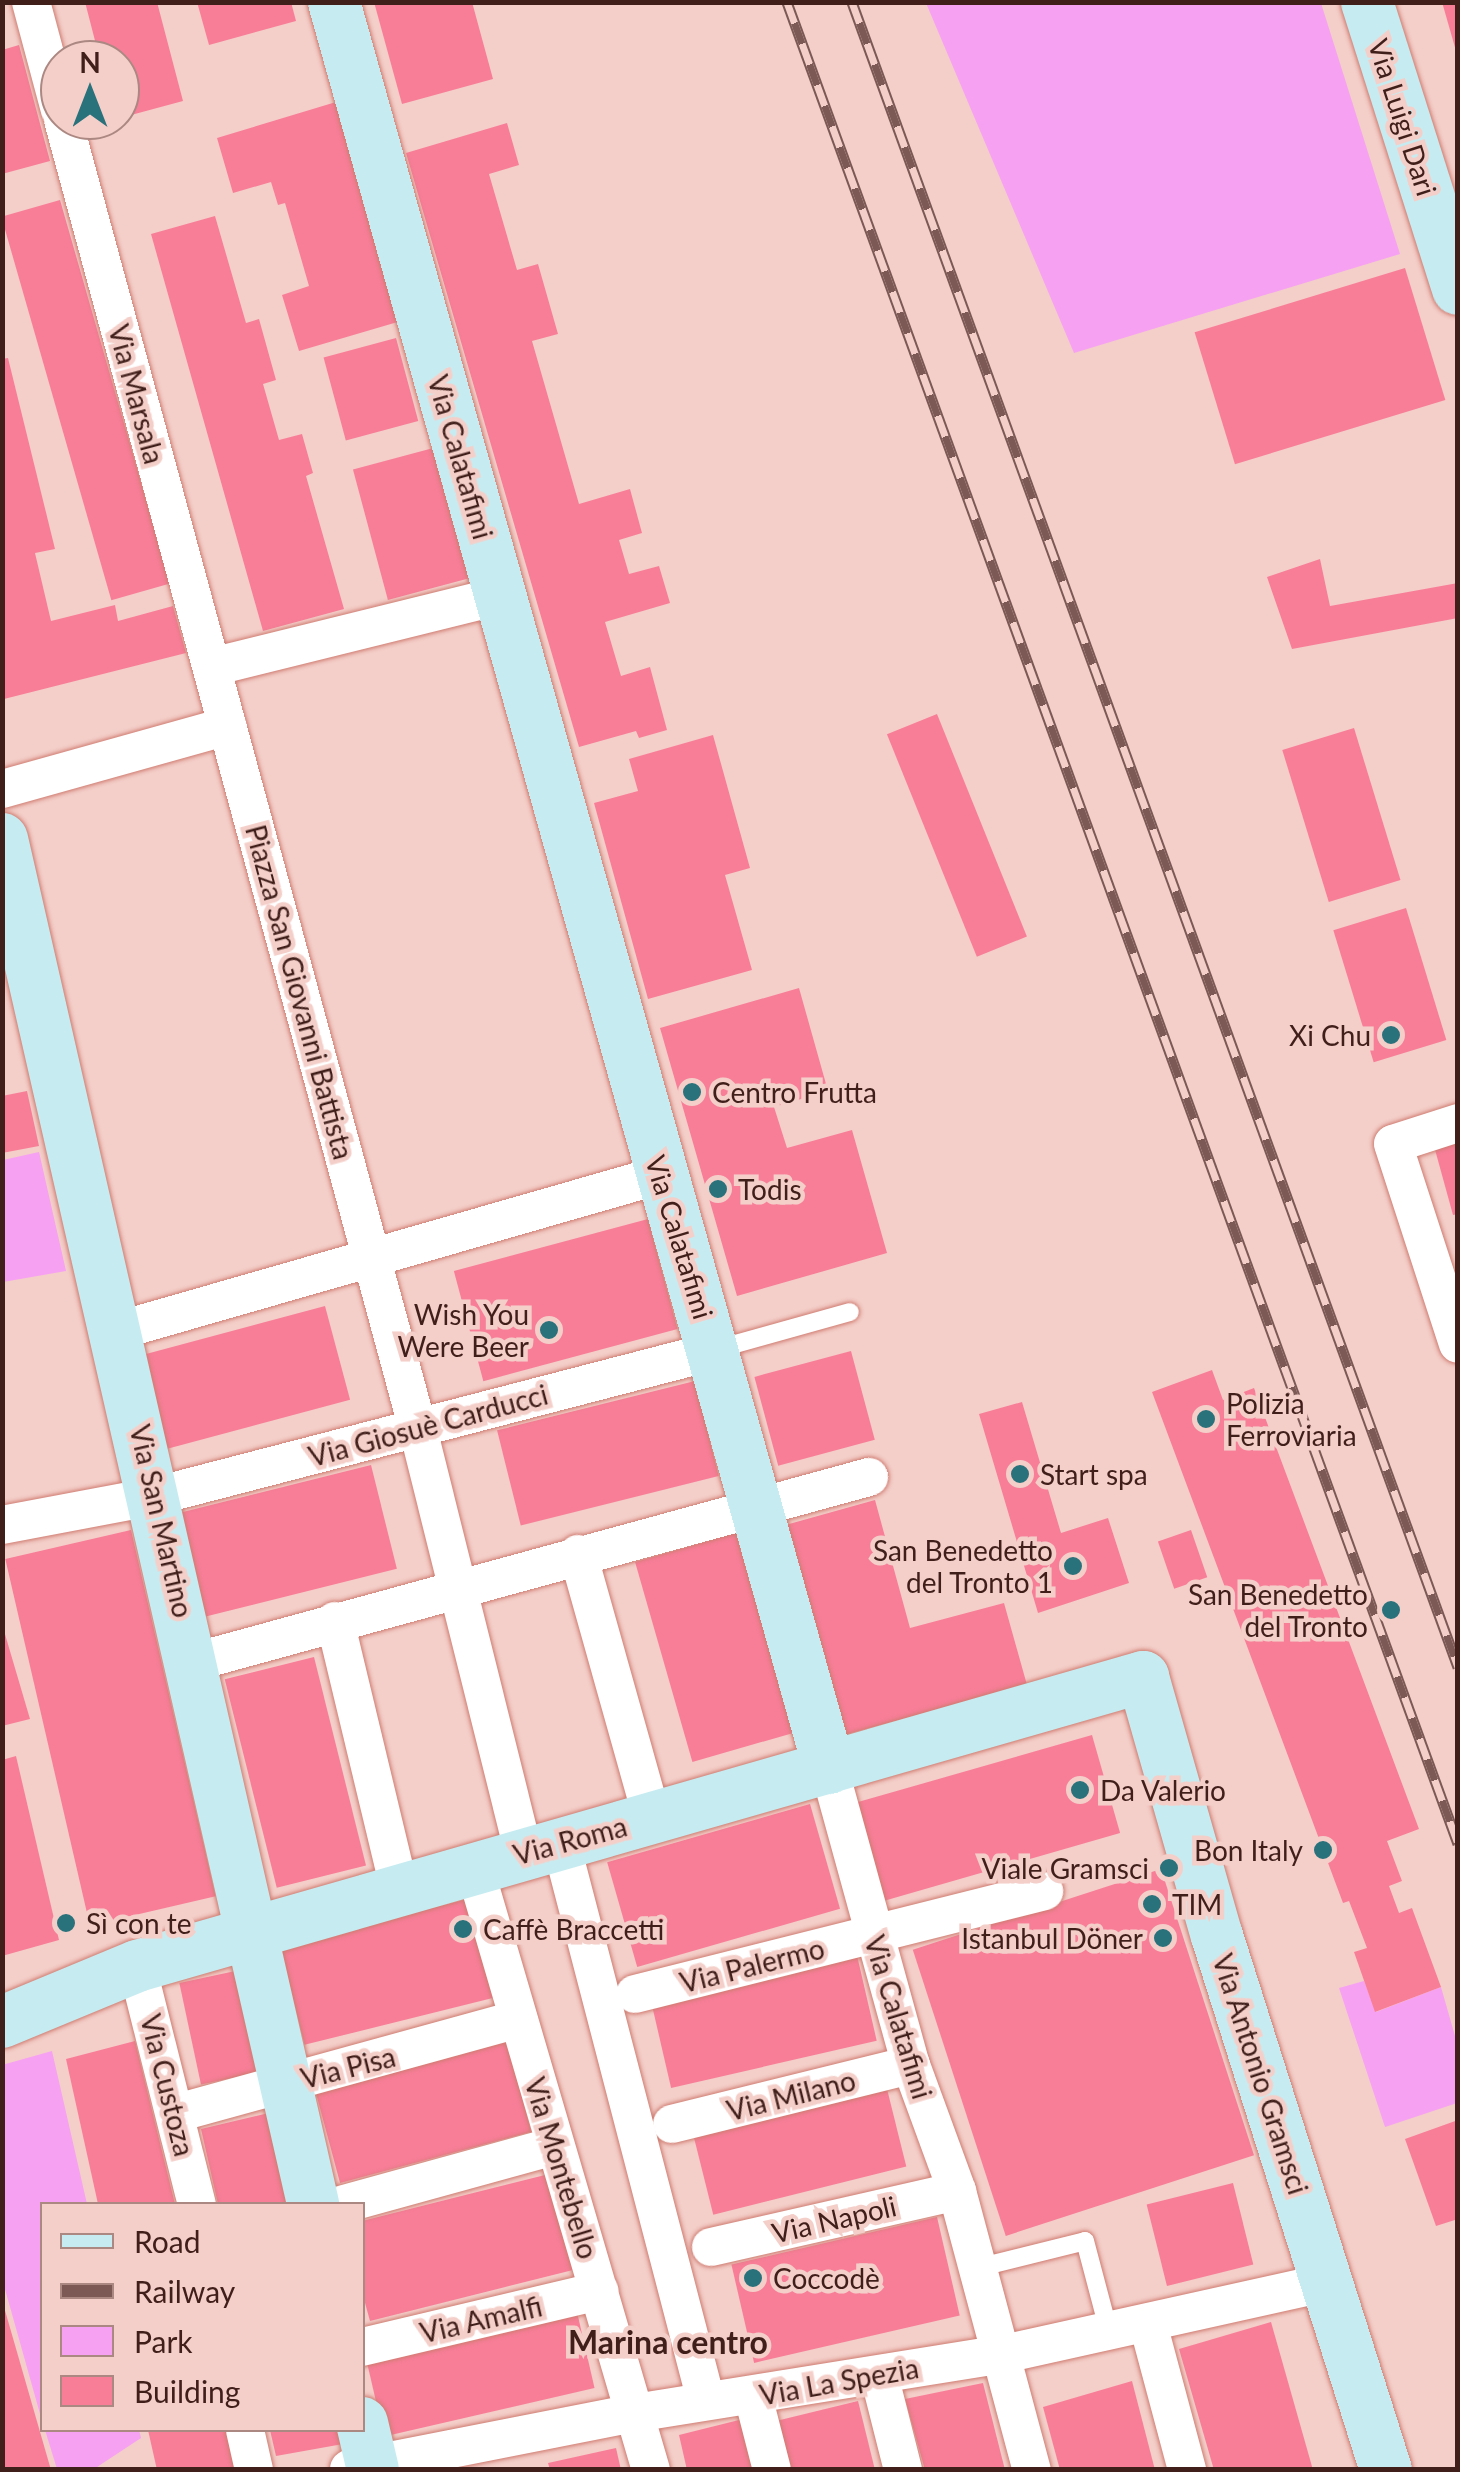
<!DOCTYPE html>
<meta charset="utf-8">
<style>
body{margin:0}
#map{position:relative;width:1460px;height:2472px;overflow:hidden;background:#f4cfc9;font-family:Lato,sans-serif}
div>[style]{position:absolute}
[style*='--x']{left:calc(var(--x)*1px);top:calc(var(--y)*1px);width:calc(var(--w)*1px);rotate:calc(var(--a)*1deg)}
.green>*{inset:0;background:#f6a1f2}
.building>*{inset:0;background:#f87e98;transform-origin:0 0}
.roads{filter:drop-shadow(0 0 2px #cf7c71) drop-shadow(0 0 2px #cf7c71)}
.lane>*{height:18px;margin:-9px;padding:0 9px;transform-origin:9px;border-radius:9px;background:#fff}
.street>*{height:38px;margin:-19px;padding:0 19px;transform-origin:19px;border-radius:19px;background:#fff}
.secondary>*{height:52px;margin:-26px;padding:0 26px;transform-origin:26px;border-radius:26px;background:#c6ecf1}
.rail>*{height:11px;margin-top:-5.5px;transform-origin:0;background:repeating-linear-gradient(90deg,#f4cfc9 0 22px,#7c5955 0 44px);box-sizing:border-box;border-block:2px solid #7c5955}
.dots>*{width:28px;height:28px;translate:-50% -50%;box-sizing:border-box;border:5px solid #f4cfc9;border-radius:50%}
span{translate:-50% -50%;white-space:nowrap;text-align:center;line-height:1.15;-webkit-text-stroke:9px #f4cfc9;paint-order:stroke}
.street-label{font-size:28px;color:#401e1a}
.poi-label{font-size:28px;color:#401e1a}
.right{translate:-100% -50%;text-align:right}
.left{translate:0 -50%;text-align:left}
.quarter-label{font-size:32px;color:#401e1a;font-weight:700}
.frame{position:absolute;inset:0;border:5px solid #401e1a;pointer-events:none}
.legend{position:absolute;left:40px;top:2202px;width:325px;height:230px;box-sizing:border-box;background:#f4cfc9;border:2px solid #ac8883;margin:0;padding:12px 18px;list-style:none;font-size:30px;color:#401e1a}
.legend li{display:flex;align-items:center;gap:20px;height:50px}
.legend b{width:50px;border:2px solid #ac8883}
.north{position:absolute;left:40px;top:40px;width:100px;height:100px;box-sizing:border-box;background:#f4cfc9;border:2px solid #ac8883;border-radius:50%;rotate:0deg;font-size:28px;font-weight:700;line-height:40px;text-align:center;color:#401e1a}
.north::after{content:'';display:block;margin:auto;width:35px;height:45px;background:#29717b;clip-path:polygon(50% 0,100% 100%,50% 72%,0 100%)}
</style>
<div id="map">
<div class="green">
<i style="clip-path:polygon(926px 3px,1321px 3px,1400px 254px,1074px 353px)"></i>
<i style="clip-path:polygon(39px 1152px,66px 1271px,3px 1282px,3px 1160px)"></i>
<i style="clip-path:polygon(1364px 1981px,1376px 2012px,1441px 1987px,1457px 2043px,1457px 2103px,1385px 2127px,1339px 1988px)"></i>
<i style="clip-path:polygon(52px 2051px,87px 2204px,42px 2204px,42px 2421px,3px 2282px,2px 2065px)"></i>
<i style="clip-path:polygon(45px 2430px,139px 2430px,141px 2438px,94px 2469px,57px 2469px)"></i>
</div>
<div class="building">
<i style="clip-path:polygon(85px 2px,157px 2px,183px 101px,120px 118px,120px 60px,100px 60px)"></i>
<i style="clip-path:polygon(197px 2px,291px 2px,296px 21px,209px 45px)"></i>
<i style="clip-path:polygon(374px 2px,472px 2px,493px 79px,402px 104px)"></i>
<i style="clip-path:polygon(1442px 2px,1458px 2px,1458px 51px,1456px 51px)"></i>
<i style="clip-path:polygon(19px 45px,50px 161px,2px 174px,2px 50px)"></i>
<i style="clip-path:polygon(336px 102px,401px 321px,299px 351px,282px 295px,309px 286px,285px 203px,278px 205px,271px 182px,233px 193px,217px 138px)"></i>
<i style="clip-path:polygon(507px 123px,519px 165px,489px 174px,517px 270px,538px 264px,558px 334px,532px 341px,579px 504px,630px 489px,642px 533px,619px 540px,629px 574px,659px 566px,670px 603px,605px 622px,621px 676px,650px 667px,667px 730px,639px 738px,636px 731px,579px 747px,406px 153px)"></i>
<i style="left:60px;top:200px;width:399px;height:61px;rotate:74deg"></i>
<i style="clip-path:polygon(215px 216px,246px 323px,259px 319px,276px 380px,263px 384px,279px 440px,302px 434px,313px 473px,306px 476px,344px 609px,263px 631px,151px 234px)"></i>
<i style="left:1405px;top:268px;width:138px;height:220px;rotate:73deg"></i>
<i style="left:396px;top:338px;width:86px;height:75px;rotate:75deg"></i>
<i style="clip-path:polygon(8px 358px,55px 549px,35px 553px,51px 621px,115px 605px,118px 621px,173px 606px,186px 653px,4px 699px,2px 359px)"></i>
<i style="left:437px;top:447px;width:135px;height:87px;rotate:75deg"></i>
<i style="clip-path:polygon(1320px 559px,1330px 606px,1458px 583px,1458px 618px,1292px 649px,1267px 577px)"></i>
<i style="left:937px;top:714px;width:240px;height:54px;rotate:68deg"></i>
<i style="left:1354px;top:728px;width:159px;height:75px;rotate:73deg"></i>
<i style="clip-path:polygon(713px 735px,750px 868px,725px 875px,752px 970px,648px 999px,594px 803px,638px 791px,629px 759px)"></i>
<i style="left:1406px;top:908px;width:138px;height:76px;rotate:73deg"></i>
<i style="clip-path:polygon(799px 988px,828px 1091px,774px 1107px,787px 1148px,852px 1130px,887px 1253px,737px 1296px,660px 1028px)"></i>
<i style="clip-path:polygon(27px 1091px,39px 1146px,2px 1153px,2px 1096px)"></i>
<i style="clip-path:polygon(1458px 1139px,1458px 1214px,1453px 1215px,1434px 1146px)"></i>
<i style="left:648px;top:1219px;width:114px;height:201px;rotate:75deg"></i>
<i style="left:325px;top:1306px;width:97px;height:192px;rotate:75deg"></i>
<i style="left:851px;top:1351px;width:92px;height:100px;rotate:75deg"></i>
<i style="clip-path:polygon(1212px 1370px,1223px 1400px,1254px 1388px,1419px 1829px,1387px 1841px,1402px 1881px,1389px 1886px,1399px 1913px,1412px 1908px,1441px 1987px,1375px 2012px,1354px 1952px,1367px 1948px,1349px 1901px,1343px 1903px,1152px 1392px)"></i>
<i style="left:695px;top:1381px;width:98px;height:204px;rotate:76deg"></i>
<i style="clip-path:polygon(1022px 1402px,1061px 1533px,1108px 1518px,1129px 1583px,1038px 1613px,979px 1414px)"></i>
<i style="left:371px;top:1465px;width:107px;height:197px;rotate:76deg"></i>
<i style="clip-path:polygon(875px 1500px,910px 1628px,1004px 1603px,1027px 1685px,840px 1736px,782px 1526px)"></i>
<i style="left:131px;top:1530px;width:376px;height:129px;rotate:77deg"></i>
<i style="left:1191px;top:1530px;width:50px;height:35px;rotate:71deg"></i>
<i style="left:736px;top:1533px;width:208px;height:105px;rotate:74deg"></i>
<i style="clip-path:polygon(2px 1624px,30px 1719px,2px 1726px)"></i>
<i style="left:314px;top:1657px;width:215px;height:92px;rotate:76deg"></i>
<i style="left:1092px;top:1735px;width:102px;height:247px;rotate:74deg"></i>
<i style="clip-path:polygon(16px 1756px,59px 1940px,2px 1956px,2px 1760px)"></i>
<i style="left:810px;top:1804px;width:109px;height:211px;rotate:74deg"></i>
<i style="left:1161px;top:1869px;width:301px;height:261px;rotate:72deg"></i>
<i style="left:472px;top:1898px;width:102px;height:198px;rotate:76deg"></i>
<i style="left:856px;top:1951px;width:92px;height:211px;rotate:77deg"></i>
<i style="left:240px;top:1970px;width:104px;height:62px;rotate:78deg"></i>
<i style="clip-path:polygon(135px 2041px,175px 2204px,98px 2204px,66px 2059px)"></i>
<i style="left:507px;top:2041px;width:94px;height:198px;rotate:75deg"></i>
<i style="left:886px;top:2085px;width:84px;height:199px;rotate:76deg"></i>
<i style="clip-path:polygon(269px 2113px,289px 2204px,218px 2204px,201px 2129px)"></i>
<i style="clip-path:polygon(1458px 2120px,1458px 2219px,1436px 2226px,1405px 2139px)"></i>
<i style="clip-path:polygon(549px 2174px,573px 2270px,370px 2321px,362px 2292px,362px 2221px)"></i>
<i style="left:1233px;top:2183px;width:84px;height:89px;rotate:76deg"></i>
<i style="left:937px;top:2217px;width:101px;height:211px;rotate:77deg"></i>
<i style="clip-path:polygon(4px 2307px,51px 2470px,2px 2470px)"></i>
<i style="left:577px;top:2312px;width:78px;height:216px;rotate:77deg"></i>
<i style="clip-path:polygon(1271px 2322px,1313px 2470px,1214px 2470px,1179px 2349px)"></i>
<i style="clip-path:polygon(1132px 2381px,1155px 2470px,1060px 2470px,1043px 2407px)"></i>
<i style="clip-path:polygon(983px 2383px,1005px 2470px,925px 2470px,905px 2399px)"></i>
<i style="clip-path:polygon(858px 2401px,875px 2470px,789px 2470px,776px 2421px)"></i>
<i style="clip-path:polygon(743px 2419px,753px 2470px,687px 2470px,679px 2435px)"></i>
<i style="clip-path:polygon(148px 2430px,229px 2430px,239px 2470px,157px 2470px)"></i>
<i style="clip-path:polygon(270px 2430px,340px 2430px,343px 2444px,276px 2456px)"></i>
<i style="clip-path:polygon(616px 2448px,621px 2470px,550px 2470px,548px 2463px)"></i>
</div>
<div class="roads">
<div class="lane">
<i style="--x:714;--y:1350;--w:141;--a:-15.6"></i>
<i style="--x:977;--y:2268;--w:111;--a:-14"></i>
<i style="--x:1085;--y:2241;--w:94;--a:75.2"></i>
</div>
<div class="street">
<i style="--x:31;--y:2;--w:112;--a:75"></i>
<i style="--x:63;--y:120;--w:1356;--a:74.83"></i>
<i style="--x:418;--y:1429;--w:437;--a:76"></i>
<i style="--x:212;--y:667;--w:296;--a:-13.9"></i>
<i style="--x:2;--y:789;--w:234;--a:-15.6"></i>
<i style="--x:1458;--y:1123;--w:68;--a:162.1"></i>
<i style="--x:1393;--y:1144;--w:210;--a:72"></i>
<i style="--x:117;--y:1331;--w:565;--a:-16.03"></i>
<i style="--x:2;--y:1525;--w:157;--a:-10.7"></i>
<i style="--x:156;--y:1496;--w:577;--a:-14.57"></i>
<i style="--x:578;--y:1554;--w:274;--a:74.3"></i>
<i style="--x:335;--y:1621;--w:275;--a:76.5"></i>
<i style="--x:194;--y:1662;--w:700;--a:-15.33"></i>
<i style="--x:829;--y:1768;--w:308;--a:74.6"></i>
<i style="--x:911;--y:2065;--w:134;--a:69.9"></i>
<i style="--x:957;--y:2191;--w:289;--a:75"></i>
<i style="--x:565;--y:1859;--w:544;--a:75.4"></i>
<i style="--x:474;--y:1866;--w:629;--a:73.67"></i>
<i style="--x:137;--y:1966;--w:245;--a:75.9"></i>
<i style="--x:635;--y:1994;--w:422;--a:-14.1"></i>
<i style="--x:177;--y:2113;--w:354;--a:-15.4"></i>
<i style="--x:672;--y:2124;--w:246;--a:-13.9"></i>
<i style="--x:344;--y:2204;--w:219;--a:-15.4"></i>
<i style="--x:711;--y:2247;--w:252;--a:-12.8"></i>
<i style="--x:1148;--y:2324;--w:151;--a:75"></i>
<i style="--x:362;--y:2347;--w:244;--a:-13.3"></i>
<i style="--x:879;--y:2375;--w:98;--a:75.8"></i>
<i style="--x:753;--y:2396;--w:76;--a:75.6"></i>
<i style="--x:245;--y:2430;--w:41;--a:77.3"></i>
<i style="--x:349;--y:2469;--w:291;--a:-11.1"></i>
<i style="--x:635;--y:2413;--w:369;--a:-9.1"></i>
<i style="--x:999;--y:2355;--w:337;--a:-12.5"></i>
</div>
<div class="secondary">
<i style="--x:334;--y:2;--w:1834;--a:74.34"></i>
<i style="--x:1367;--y:2;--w:301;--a:72.4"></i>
<i style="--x:2;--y:839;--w:1400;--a:77.16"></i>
<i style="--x:2;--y:2022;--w:146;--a:-22.5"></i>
<i style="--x:137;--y:1966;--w:1047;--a:-16.03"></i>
<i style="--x:1143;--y:1677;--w:269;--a:74.1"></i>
<i style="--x:1217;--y:1936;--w:560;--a:72.44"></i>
<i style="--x:362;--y:2423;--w:48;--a:76.8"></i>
</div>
</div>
<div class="rail">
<i style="--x:787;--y:2;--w:1960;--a:69.98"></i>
<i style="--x:852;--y:2;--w:1772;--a:70"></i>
</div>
<div class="dots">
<i style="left:1391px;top:1035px;background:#29717b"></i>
<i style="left:692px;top:1092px;background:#29717b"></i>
<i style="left:718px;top:1189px;background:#29717b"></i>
<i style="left:549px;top:1330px;background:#29717b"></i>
<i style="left:1206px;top:1419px;background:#29717b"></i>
<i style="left:1020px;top:1474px;background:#29717b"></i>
<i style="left:1073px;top:1566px;background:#29717b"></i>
<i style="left:1391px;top:1610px;background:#29717b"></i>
<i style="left:1080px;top:1790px;background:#29717b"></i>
<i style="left:1323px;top:1850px;background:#29717b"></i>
<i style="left:1169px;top:1868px;background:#29717b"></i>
<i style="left:1152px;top:1904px;background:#29717b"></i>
<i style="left:66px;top:1923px;background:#29717b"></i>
<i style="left:463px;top:1929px;background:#29717b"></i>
<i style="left:1163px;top:1938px;background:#29717b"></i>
<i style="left:753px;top:2278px;background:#29717b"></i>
</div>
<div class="street-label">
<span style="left:1403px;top:117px;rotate:72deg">Via Luigi Dari</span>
<span style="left:137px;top:394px;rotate:75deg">Via Marsala</span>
<span style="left:461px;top:457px;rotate:74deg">Via Calatafimi</span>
<span style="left:300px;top:992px;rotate:75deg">Piazza San Giovanni Battista</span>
<span style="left:680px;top:1237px;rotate:73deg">Via Calatafimi</span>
<span style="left:428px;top:1425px;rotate:-15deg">Via Giosuè Carducci</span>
<span style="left:162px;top:1521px;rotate:77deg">Via San Martino</span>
<span style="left:570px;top:1840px;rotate:-15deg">Via Roma</span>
<span style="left:752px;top:1965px;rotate:-14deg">Via Palermo</span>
<span style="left:899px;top:2017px;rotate:73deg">Via Calatafimi</span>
<span style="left:348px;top:2067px;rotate:-14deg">Via Pisa</span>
<span style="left:1261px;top:2074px;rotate:72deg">Via Antonio Gramsci</span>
<span style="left:168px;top:2085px;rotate:76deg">Via Custoza</span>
<span style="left:791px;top:2095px;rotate:-14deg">Via Milano</span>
<span style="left:562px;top:2168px;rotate:73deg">Via Montebello</span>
<span style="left:834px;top:2219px;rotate:-13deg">Via Napoli</span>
<span style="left:481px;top:2319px;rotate:-13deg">Via Amalfi</span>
<span style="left:839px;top:2381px;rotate:-10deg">Via La Spezia</span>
</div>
<div class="poi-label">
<span class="right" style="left:1371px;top:1035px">Xi Chu</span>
<span class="left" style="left:712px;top:1092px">Centro Frutta</span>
<span class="left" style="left:738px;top:1189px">Todis</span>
<span class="right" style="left:529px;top:1330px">Wish You<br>Were Beer</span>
<span class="left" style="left:1226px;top:1419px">Polizia<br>Ferroviaria</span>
<span class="left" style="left:1040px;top:1474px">Start spa</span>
<span class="right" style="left:1053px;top:1566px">San Benedetto<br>del Tronto 1</span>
<span class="right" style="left:1368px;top:1610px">San Benedetto<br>del Tronto</span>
<span class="left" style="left:1100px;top:1790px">Da Valerio</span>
<span class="right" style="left:1303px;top:1850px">Bon Italy</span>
<span class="right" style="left:1149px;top:1868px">Viale Gramsci</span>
<span class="left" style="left:1172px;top:1904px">TIM</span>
<span class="left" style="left:86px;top:1923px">Sì con te</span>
<span class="left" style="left:483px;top:1929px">Caffè Braccetti</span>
<span class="right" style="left:1143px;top:1938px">Istanbul Döner</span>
<span class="left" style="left:773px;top:2278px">Coccodè</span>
</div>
<div class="quarter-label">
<span style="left:668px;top:2342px">Marina centro</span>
</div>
<div class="frame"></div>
<ul class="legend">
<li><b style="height:12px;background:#c6ecf1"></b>Road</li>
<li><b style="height:12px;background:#7c5955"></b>Railway</li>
<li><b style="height:28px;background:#f6a1f2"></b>Park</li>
<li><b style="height:28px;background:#f87e98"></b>Building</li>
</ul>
<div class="north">N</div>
</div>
